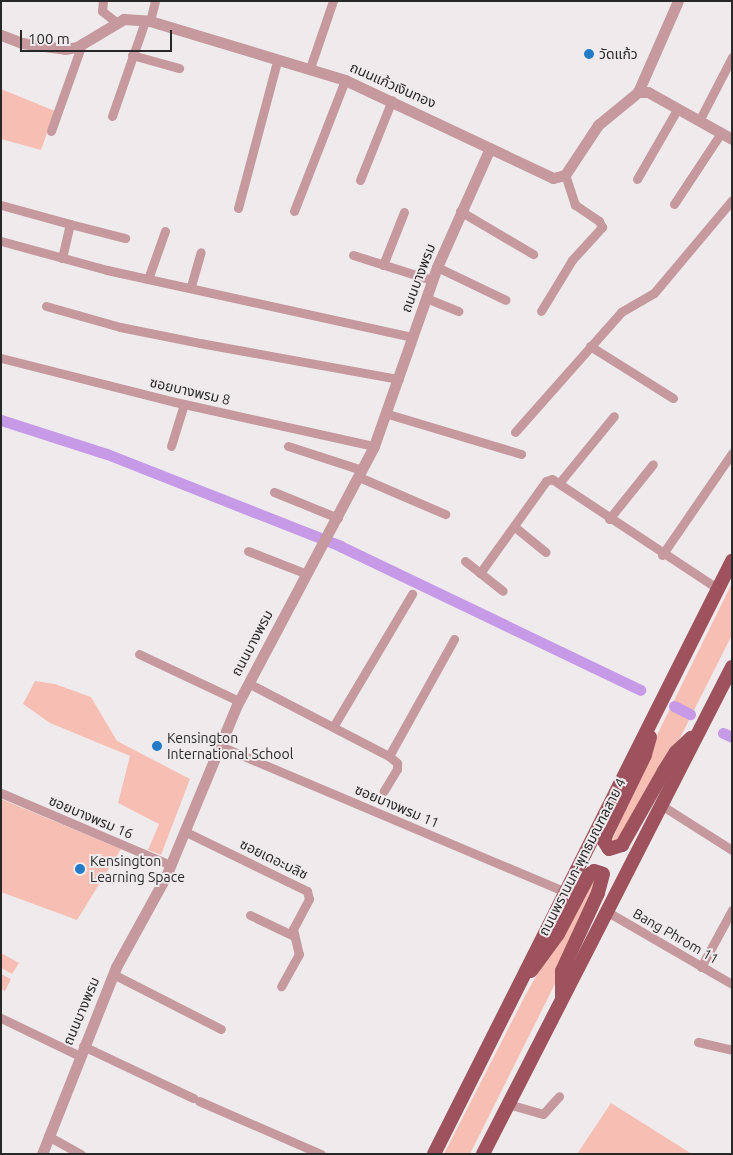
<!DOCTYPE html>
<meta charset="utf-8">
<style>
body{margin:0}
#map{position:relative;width:733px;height:1155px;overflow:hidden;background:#efebed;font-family:Ubuntu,"Noto Sans Thai",sans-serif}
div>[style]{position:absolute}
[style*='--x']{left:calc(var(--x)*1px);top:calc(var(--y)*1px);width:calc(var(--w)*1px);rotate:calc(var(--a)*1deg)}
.green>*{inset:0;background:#f7bfb4}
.canal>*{height:11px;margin:-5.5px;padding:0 5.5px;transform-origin:5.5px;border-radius:5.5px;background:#c69ae6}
.minor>*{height:9px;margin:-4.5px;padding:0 4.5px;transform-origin:4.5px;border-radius:4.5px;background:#c5999e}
.tertiary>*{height:11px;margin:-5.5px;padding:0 5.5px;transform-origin:5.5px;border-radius:5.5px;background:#c5999e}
.primary>*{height:14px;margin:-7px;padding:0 7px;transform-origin:7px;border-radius:7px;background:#9d525e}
.dots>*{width:14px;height:14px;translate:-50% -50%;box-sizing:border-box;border:2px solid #efebed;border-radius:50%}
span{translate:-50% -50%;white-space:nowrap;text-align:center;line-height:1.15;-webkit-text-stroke:4px #efebed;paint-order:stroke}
.poi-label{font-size:14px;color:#292828}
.left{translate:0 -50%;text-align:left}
.street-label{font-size:14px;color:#292828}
.frame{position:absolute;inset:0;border:2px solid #292828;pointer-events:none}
.scale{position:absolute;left:20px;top:30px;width:152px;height:22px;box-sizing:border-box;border:2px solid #292828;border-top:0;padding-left:6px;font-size:15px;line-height:18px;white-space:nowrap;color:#292828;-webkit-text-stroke:4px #efebed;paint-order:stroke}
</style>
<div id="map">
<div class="green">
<i style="clip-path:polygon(1px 89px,55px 111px,41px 150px,1px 139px)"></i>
<i style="clip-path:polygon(732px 583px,732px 635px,678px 742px,618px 843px,612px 841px,656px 737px)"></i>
<i style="clip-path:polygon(35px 681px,55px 684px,91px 697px,117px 741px,190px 779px,161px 855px,148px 850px,159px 824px,118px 803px,130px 756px,50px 723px,23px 704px)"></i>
<i style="clip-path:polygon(1px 799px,121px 849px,77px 920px,1px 892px)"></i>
<i style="clip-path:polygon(593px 879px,596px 881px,554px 986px,470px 1154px,444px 1154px,527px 992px)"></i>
<i style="clip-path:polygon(1px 953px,19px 963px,12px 974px,1px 968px)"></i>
<i style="clip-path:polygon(1px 974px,11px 979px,5px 991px,1px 989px)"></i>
<i style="clip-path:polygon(611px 1103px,692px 1154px,577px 1154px)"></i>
</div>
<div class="canal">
<i style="--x:1;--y:420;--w:111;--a:17.8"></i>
<i style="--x:107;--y:454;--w:251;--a:21.5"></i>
<i style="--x:340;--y:546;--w:333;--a:25.6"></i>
<i style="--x:674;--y:706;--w:18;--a:27"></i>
<i style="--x:723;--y:733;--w:10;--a:24"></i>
</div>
<div class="minor">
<i style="--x:103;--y:1;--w:10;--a:96"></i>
<i style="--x:102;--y:11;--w:18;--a:38"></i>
<i style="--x:150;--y:21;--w:21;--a:-76"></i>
<i style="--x:132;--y:55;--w:49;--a:15.5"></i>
<i style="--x:310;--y:68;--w:71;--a:-71.1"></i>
<i style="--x:112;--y:116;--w:101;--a:-70.8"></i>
<i style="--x:699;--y:121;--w:72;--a:-62.7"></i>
<i style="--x:51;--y:131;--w:92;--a:-70.4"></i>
<i style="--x:637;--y:179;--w:82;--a:-60"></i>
<i style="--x:360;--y:180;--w:86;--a:-68.2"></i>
<i style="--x:674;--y:204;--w:85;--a:-56.5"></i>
<i style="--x:1;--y:205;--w:72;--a:15.4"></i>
<i style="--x:238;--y:208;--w:152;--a:-75.1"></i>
<i style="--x:294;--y:211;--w:141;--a:-68.7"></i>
<i style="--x:460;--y:211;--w:85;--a:30.5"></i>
<i style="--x:1;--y:241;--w:110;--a:15.3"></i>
<i style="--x:107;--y:270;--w:313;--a:12.4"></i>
<i style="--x:353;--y:255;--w:83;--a:17.6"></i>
<i style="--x:62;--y:258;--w:35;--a:-77"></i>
<i style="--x:70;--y:224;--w:57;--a:14.3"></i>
<i style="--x:383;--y:265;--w:57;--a:-68.4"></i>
<i style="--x:437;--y:267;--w:76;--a:25.6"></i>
<i style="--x:148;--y:279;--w:51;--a:-70.5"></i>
<i style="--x:191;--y:286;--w:35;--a:-74"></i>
<i style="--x:426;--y:298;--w:35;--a:22"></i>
<i style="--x:46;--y:306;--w:77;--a:15.8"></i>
<i style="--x:120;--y:327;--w:82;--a:11.3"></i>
<i style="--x:200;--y:343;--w:202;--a:10.3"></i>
<i style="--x:541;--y:311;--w:60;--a:-58.7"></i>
<i style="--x:572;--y:260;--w:45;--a:-47.7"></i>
<i style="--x:602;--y:227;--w:7;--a:-117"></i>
<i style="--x:599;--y:221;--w:29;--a:-146"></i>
<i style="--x:575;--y:205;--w:32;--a:-108"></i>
<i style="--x:590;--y:346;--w:98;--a:32.1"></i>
<i style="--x:1;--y:358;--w:179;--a:14.2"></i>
<i style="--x:175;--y:402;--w:204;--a:12.5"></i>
<i style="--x:388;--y:414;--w:139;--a:16.7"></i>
<i style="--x:515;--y:432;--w:160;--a:-48.5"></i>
<i style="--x:621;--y:312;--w:38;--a:-30"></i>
<i style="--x:654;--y:293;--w:121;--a:-50"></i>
<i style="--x:171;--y:446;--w:44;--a:-72.8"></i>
<i style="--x:288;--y:446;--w:78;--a:18"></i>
<i style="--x:359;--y:477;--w:94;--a:23.3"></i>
<i style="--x:560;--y:482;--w:85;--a:-50.7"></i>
<i style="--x:274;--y:492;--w:69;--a:22.1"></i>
<i style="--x:609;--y:519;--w:70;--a:-51.3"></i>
<i style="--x:516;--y:528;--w:38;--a:39"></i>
<i style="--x:248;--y:551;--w:63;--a:21.3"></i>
<i style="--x:662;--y:555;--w:124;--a:-55.5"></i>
<i style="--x:465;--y:561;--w:48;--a:38.3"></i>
<i style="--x:480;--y:573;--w:113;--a:-54.3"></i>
<i style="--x:546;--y:481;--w:6;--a:-18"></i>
<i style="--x:552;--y:479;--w:199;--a:33.5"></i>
<i style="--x:139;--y:654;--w:110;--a:25.2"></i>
<i style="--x:248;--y:683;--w:159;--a:27.4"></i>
<i style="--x:389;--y:756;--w:11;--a:41"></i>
<i style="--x:397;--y:763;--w:6;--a:90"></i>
<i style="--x:397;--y:769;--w:26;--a:121"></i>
<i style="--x:333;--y:727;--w:155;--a:-59.3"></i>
<i style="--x:220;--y:746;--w:375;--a:22.9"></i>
<i style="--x:389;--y:756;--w:134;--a:-60.9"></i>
<i style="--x:1;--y:793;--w:185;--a:23"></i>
<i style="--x:661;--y:805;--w:84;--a:32.4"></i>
<i style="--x:184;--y:831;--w:137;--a:26"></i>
<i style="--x:307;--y:891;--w:8;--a:76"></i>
<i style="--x:309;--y:899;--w:34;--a:118"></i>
<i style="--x:293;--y:929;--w:26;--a:77"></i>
<i style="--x:299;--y:954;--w:37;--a:119"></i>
<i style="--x:606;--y:911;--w:146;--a:30.1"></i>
<i style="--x:250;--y:915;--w:49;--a:25.5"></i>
<i style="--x:701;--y:967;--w:65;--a:-61.5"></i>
<i style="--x:113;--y:974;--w:121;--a:27"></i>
<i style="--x:1;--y:1018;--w:85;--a:25.7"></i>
<i style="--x:698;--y:1042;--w:35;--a:13"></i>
<i style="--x:83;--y:1046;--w:122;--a:25.3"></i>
<i style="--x:199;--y:1101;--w:133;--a:23.5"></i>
<i style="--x:508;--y:1104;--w:36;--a:16"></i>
<i style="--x:543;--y:1114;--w:24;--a:-48"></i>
<i style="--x:48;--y:1136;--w:38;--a:29"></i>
</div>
<div class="tertiary">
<i style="--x:1;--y:35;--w:22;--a:21"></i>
<i style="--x:22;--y:43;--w:43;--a:7.9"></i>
<i style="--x:65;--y:49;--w:12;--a:-9"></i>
<i style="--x:77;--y:47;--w:55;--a:-30.8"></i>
<i style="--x:124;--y:19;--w:26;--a:4"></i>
<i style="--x:150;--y:21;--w:204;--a:16.8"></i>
<i style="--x:345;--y:80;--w:230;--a:25.2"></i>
<i style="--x:553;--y:178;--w:12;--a:-14"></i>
<i style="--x:565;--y:175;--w:60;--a:-56.6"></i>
<i style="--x:598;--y:125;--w:52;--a:-39.5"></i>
<i style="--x:638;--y:92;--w:99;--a:-66.3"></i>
<i style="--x:638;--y:92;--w:10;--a:0"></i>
<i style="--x:648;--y:92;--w:96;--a:29.2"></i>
<i style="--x:42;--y:1154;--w:201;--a:-68.4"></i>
<i style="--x:116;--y:967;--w:104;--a:-61.2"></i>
<i style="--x:166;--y:876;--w:185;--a:-67.5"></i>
<i style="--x:237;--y:705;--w:293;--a:-62.1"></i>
<i style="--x:374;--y:446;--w:190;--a:-70.6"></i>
<i style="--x:437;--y:267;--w:130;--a:-66"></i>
</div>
<div class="primary">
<i style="--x:650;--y:737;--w:19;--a:106"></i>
<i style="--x:645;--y:755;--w:89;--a:116"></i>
<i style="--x:606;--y:835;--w:6;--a:108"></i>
<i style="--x:604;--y:841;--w:9;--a:58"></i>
<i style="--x:609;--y:849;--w:14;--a:-17"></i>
<i style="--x:622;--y:845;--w:85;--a:-60.4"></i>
<i style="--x:664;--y:771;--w:22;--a:-58"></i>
<i style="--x:676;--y:752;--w:21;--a:-43"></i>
<i style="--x:531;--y:971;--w:46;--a:-53.9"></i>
<i style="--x:558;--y:934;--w:67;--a:-62.3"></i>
<i style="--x:589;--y:875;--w:6;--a:-39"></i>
<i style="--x:594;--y:871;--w:9;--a:18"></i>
<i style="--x:603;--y:874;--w:20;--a:105"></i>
<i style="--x:598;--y:893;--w:86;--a:114.8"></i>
<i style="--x:562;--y:971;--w:25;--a:90"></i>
<i style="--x:434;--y:1154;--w:664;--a:-63.32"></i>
<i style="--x:483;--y:1154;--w:547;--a:-62.92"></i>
</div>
<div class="dots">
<i style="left:589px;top:54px;background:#237bc8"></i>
<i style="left:157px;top:746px;background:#237bc8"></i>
<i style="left:80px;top:869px;background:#237bc8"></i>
</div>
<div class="poi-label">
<span class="left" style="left:599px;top:54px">วัดแก้ว</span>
<span class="left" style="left:167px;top:746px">Kensington<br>International School</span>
<span class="left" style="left:90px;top:869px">Kensington<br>Learning Space</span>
</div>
<div class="street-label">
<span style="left:393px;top:85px;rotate:24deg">ถนนแก้วเงินทอง</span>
<span style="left:418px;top:278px;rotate:-69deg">ถนนบางพรม</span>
<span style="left:190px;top:391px;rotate:13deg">ซอยบางพรม 8</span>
<span style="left:252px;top:643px;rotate:-62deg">ถนนบางพรม</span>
<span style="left:397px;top:806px;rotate:23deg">ซอยบางพรม 11</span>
<span style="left:91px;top:817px;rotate:23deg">ซอยบางพรม 16</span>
<span style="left:582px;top:857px;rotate:-63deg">ถนนพรานนก-พุทธมณฑลสาย 4</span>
<span style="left:274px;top:859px;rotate:26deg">ซอยเดอะบลิซ</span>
<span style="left:676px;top:936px;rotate:30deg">Bang Phrom 11</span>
<span style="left:81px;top:1011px;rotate:-67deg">ถนนบางพรม</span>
</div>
<div class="frame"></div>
<div class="scale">100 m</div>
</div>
